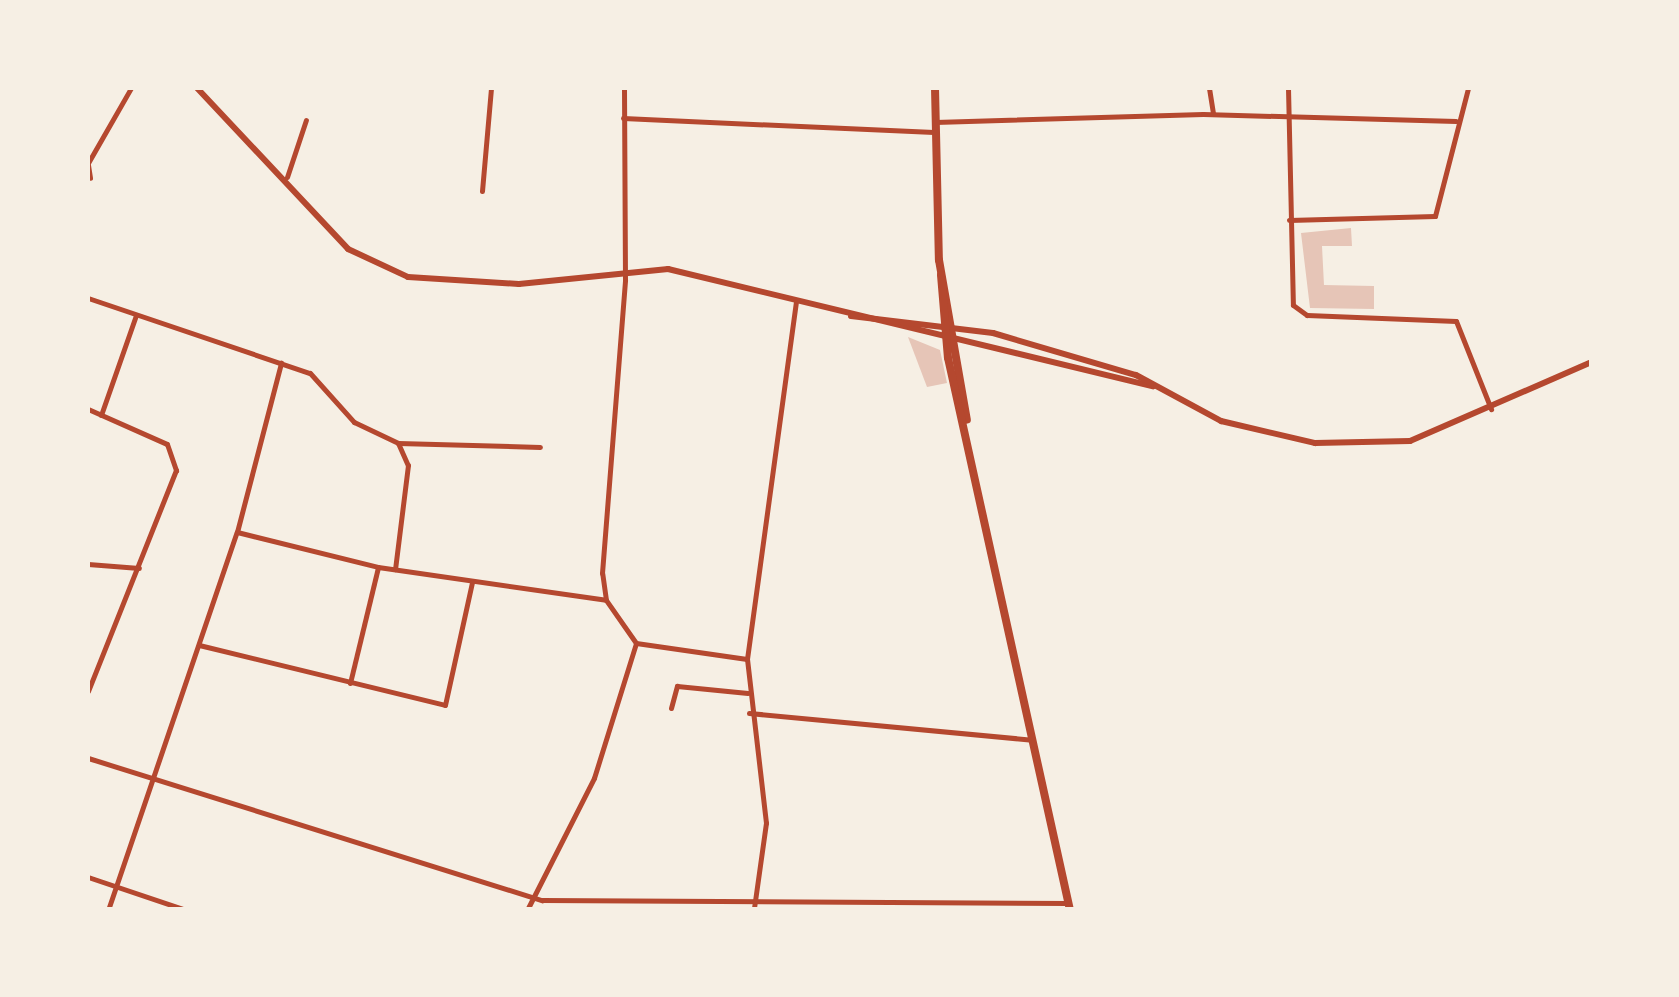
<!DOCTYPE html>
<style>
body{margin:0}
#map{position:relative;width:1679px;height:997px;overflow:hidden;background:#f6efe4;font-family:Manrope,sans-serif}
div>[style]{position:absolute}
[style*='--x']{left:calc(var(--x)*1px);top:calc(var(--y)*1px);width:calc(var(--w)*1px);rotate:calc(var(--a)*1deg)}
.building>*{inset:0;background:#e6c5b7}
.minor>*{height:5px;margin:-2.5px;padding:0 2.5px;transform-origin:2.5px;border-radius:2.5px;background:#b5482f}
.tertiary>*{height:6px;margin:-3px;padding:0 3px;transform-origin:3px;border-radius:3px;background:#b5482f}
.primary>*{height:8px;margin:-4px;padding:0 4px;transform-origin:4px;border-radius:4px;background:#b5482f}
span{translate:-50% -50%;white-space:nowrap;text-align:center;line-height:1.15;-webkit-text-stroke:8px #f6efe4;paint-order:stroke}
.frame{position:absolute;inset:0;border:90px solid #f6efe4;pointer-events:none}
</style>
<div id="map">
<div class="building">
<i style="clip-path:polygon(1351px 228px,1352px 246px,1322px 246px,1324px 285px,1374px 286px,1374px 309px,1310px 308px,1301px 233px)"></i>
<i style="clip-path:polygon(908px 337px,940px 350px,947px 383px,927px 387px)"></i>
</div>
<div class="minor">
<i style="--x:1209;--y:88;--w:26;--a:81"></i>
<i style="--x:1288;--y:88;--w:217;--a:88.7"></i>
<i style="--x:1293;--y:305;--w:17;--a:36"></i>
<i style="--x:1307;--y:315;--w:149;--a:2.3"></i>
<i style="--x:1456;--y:321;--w:95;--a:68.3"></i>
<i style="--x:623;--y:118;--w:311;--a:2.6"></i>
<i style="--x:935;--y:122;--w:268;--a:-1.7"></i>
<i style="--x:1203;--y:114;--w:253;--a:1.6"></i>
<i style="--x:88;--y:163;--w:86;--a:-60.2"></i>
<i style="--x:88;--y:165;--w:13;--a:81"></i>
<i style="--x:287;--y:177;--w:60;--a:-71.6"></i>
<i style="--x:482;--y:191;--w:103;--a:-85"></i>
<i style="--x:1289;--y:220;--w:146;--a:-1.6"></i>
<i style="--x:1435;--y:216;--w:132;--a:-75.5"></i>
<i style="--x:88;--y:298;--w:234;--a:18.7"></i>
<i style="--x:310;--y:373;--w:66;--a:48.1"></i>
<i style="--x:354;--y:422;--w:49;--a:25.5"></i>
<i style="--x:398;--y:443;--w:24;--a:66"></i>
<i style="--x:408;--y:465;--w:105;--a:97.1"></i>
<i style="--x:88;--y:409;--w:86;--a:23.9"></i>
<i style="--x:167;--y:444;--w:28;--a:71"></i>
<i style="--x:176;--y:470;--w:238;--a:111.7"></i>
<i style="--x:101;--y:415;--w:106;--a:-70.7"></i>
<i style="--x:398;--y:443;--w:142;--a:1.6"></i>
<i style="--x:237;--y:532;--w:145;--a:13.9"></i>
<i style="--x:378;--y:567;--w:230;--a:8.2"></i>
<i style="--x:88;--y:564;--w:51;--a:4.5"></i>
<i style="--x:636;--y:643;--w:112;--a:8.2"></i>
<i style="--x:199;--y:645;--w:253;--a:13.7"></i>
<i style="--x:445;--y:705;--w:126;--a:-77.6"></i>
<i style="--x:350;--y:683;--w:119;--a:-76.4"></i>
<i style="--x:671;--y:708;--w:23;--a:-75"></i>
<i style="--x:677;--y:686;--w:71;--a:5.6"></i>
<i style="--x:749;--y:713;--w:284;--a:5.4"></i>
<i style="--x:88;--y:758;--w:476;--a:17.4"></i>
<i style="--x:542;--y:900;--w:526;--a:0.33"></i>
<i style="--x:88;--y:877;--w:103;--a:18.6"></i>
<i style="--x:754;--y:908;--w:86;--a:-82"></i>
<i style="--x:766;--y:823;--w:165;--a:-96.6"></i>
<i style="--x:747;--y:659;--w:360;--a:-82.2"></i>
<i style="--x:108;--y:910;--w:399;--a:-71.2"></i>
<i style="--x:237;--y:532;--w:175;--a:-75.4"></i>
<i style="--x:527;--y:910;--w:148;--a:-63.1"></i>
<i style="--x:594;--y:778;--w:141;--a:-72.7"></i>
<i style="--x:636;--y:643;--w:52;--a:-124.9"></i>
<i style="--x:606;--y:600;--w:27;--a:-98"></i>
<i style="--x:602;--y:573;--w:294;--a:-85.5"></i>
<i style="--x:625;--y:280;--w:192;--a:-90.3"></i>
</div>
<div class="tertiary">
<i style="--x:197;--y:88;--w:221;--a:46.8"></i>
<i style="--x:348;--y:249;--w:66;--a:25"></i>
<i style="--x:408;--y:277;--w:111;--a:3.6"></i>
<i style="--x:519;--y:284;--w:150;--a:-5.7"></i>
<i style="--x:668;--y:269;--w:499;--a:13.6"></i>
<i style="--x:851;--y:316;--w:143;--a:6.8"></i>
<i style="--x:993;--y:333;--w:149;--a:16.4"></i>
<i style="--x:1136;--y:375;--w:97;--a:28.4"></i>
<i style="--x:1221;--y:421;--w:97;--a:13.2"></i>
<i style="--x:1315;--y:443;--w:95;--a:-1.2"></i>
<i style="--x:1410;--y:441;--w:198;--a:-23.5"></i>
</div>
<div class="primary">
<i style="--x:935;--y:88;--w:172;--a:88.7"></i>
<i style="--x:939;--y:260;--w:162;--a:80.1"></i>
<i style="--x:941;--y:275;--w:83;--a:85.2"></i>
<i style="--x:948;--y:358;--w:565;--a:77.54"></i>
</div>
<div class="frame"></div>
</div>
